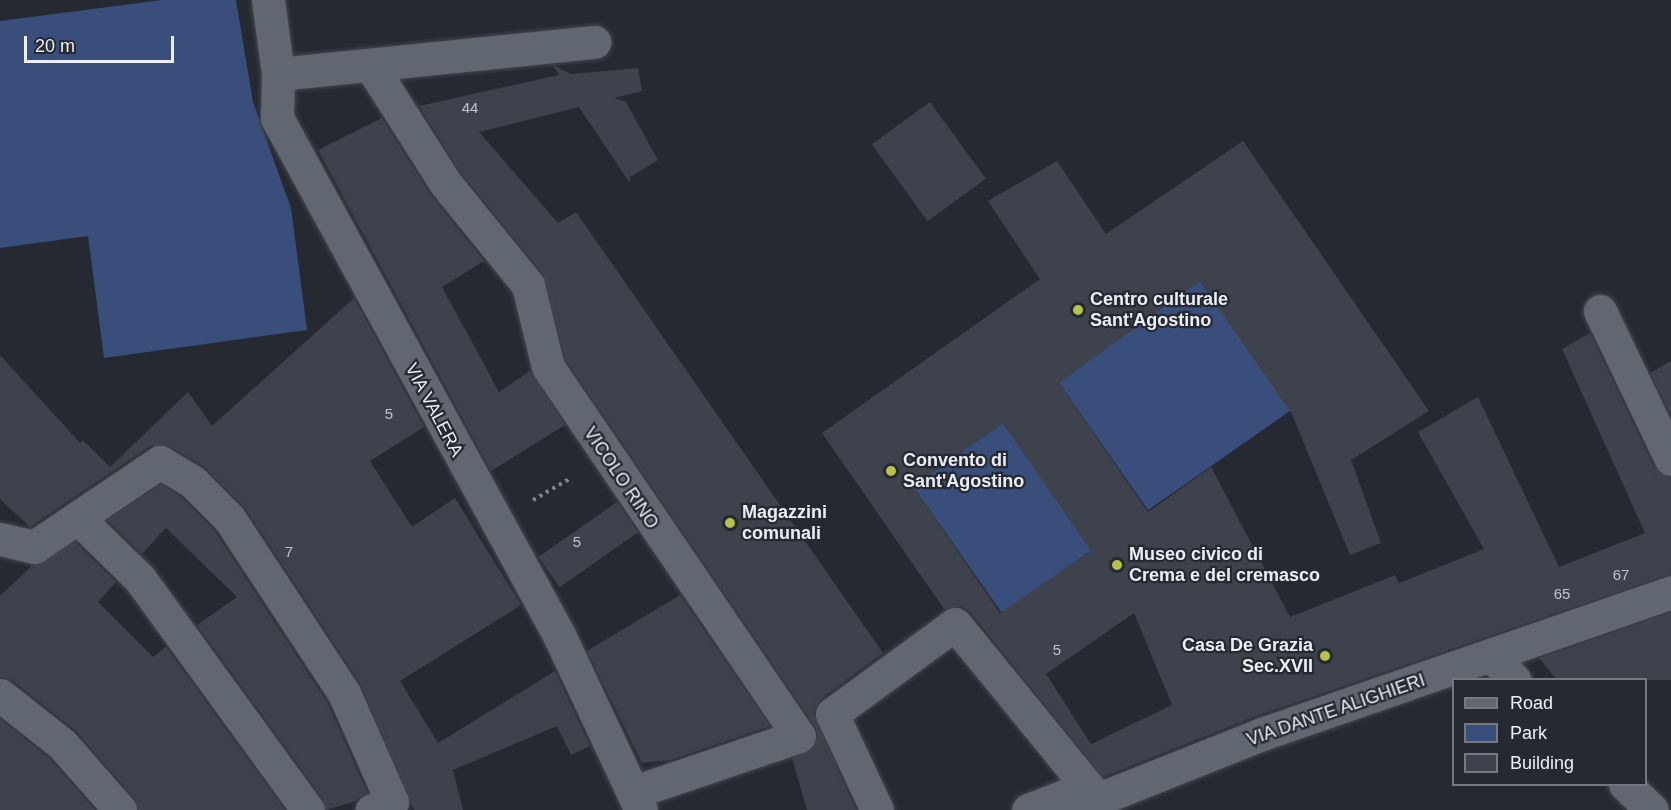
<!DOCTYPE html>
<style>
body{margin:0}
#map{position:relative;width:1671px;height:810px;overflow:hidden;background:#252932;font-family:Helvetica,sans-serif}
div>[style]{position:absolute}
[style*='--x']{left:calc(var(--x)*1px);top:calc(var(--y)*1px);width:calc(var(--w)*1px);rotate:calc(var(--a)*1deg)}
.green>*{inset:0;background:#394e7a;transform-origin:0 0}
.building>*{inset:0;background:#3d424c;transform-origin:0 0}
.path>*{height:4px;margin-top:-2px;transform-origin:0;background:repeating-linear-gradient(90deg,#82858d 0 3px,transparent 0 7.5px)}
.roads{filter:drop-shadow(0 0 2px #43474f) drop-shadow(0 0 2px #43474f)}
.minor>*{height:33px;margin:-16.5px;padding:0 16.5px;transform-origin:16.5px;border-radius:16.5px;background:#616771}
.dots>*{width:16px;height:16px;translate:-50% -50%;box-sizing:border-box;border:3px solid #252932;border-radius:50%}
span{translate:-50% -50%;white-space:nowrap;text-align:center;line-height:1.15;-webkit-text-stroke:4.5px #252932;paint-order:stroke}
.number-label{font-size:15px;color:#c0c3cb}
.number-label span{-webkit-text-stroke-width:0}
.poi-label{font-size:18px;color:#ebeef5;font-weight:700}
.left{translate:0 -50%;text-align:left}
.right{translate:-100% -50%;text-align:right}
.street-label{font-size:18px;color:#ebeef5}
.legend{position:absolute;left:1452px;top:678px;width:195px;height:108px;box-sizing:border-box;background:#252932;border:2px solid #747880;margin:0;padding:8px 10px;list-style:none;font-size:18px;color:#ebeef5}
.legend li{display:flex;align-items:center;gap:12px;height:30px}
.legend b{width:30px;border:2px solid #747880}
.scale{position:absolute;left:24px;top:36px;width:150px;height:27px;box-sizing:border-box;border:3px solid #ebeef5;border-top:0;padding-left:8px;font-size:18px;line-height:21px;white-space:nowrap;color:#ebeef5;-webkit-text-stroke:4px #252932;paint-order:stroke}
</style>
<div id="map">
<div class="green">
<i style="clip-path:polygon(162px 0,236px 0,253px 102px,291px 208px,307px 330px,104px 358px,88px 236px,0 248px,0 21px)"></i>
<i style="left:1200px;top:281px;width:158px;height:174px;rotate:55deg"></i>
<i style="left:1003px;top:423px;width:155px;height:110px;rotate:55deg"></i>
</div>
<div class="building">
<i style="clip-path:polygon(553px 65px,571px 74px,638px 68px,642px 91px,614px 98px,626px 102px,658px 160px,630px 177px,630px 183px,579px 107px,479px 132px,558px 223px,576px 212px,883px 653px,821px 699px,813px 713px,856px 810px,807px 810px,792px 758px,813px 749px,818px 734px,814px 725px,565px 359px,543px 274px,461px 173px,419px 106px,559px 75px)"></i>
<i style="left:930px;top:102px;width:95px;height:72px;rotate:54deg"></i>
<i style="clip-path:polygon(382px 118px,430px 194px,484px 261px,442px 287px,499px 392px,530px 371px,565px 425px,491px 471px,318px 150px)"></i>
<i style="clip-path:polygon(evenodd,1243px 141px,1429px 411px,1351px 460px,1381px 543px,1350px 555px,1292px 414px,1200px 281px,1059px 383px,1148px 512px,1211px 467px,1290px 617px,1395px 575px,1399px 583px,1484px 549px,1418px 432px,1478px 397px,1559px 567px,1645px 533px,1562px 349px,1590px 333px,1654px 467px,1671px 478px,1671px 574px,1256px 716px,1103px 777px,970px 612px,961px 606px,944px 609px,822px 433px,1040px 279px,988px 201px,1057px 161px,1106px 234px,1243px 141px,1003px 423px,1091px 551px,1000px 613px,913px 486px,1003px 423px,1243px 141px,1134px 613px,1172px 705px,1091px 744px,1046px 674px,1134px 613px)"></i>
<i style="clip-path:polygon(354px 298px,424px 427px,370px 461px,412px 527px,455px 498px,521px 605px,400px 681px,438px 743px,555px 671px,590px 746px,571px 755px,557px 726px,453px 770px,463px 810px,414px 810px,360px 683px,245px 508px,203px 466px,169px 446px,150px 446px,30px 527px,0 499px,0 355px,80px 443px,83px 440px,110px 467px,188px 392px,212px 426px)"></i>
<i style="clip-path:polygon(1671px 361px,1671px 416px,1650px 373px)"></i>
<i style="clip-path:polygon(161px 484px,181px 497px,214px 530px,327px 702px,367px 792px,356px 801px,326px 810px,323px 799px,197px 625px,237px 597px,166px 528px,142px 554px,107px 520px)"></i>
<i style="left:617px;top:502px;width:37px;height:96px;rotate:55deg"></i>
<i style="clip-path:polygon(75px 542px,116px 582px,98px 602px,153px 657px,166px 647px,285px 810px,138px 810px,134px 798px,76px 731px,12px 680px,0 677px,0 596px,33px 565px)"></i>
<i style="clip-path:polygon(680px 595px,770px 726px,671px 760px,642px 763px,587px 651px)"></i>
<i style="clip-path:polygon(1671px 612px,1671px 680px,1557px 680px,1539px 658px)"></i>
<i style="clip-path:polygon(0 719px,49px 758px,95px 810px,0 810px)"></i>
</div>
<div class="path">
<i style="--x:533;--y:500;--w:44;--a:-30.1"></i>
</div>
<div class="roads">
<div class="minor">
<i style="--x:268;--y:0;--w:75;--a:82.3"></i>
<i style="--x:278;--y:74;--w:44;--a:91.3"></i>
<i style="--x:277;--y:118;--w:589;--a:61.39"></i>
<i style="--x:559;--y:635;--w:193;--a:64.9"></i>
<i style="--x:371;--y:66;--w:140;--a:57.6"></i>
<i style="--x:446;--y:184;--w:130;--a:50.9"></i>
<i style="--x:528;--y:285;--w:84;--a:76.3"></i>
<i style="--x:548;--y:367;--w:446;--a:55.8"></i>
<i style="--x:799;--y:736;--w:174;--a:161.3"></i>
<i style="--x:278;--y:74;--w:318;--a:-5.8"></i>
<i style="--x:1600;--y:311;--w:164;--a:64.4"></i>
<i style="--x:79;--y:519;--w:86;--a:44.5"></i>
<i style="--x:140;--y:579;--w:286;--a:54"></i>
<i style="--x:0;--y:539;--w:35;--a:13"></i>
<i style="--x:34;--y:547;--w:152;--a:-34"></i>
<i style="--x:160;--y:462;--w:39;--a:31"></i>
<i style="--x:193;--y:482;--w:51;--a:45"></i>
<i style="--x:229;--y:518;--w:209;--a:56.7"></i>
<i style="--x:344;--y:693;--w:119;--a:66.2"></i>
<i style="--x:392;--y:802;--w:22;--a:158"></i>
<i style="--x:1492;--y:656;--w:33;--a:47"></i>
<i style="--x:0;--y:695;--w:79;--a:38.3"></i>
<i style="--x:62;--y:744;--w:88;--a:48.7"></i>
<i style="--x:1625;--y:784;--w:37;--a:44"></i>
<i style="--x:877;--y:810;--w:106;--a:-115.1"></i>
<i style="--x:832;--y:714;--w:152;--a:-36.2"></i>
<i style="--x:955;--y:624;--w:210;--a:50.8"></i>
<i style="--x:1088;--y:787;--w:64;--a:159"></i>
<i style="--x:1071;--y:810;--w:206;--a:-21.7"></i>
<i style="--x:1262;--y:734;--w:433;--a:-19.1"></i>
</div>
</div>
<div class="dots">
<i style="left:1078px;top:310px;background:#b6c249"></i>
<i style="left:891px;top:471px;background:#b6c249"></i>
<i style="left:730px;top:523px;background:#b6c249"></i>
<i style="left:1117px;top:565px;background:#b6c249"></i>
<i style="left:1325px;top:656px;background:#b6c249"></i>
</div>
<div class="number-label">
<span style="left:470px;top:108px">44</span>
<span style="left:389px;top:414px">5</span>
<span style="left:577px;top:542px">5</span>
<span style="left:289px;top:552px">7</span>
<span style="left:1621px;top:575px">67</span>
<span style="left:1562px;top:594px">65</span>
<span style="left:1057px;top:650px">5</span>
</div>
<div class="poi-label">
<span class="left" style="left:1090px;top:310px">Centro culturale<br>Sant'Agostino</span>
<span class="left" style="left:903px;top:471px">Convento di<br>Sant'Agostino</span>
<span class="left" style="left:742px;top:523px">Magazzini<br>comunali</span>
<span class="left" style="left:1129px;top:565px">Museo civico di<br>Crema e del cremasco</span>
<span class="right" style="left:1313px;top:656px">Casa De Grazia<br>Sec.XVII</span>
</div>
<div class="street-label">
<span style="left:434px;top:410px;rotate:62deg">VIA VALERA</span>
<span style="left:621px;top:478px;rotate:56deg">VICOLO RINO</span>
<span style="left:1336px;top:710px;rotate:-19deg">VIA DANTE ALIGHIERI</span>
</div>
<ul class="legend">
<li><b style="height:8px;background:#616771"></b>Road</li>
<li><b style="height:16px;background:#394e7a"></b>Park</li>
<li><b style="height:16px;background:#3d424c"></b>Building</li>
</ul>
<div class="scale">20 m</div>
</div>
